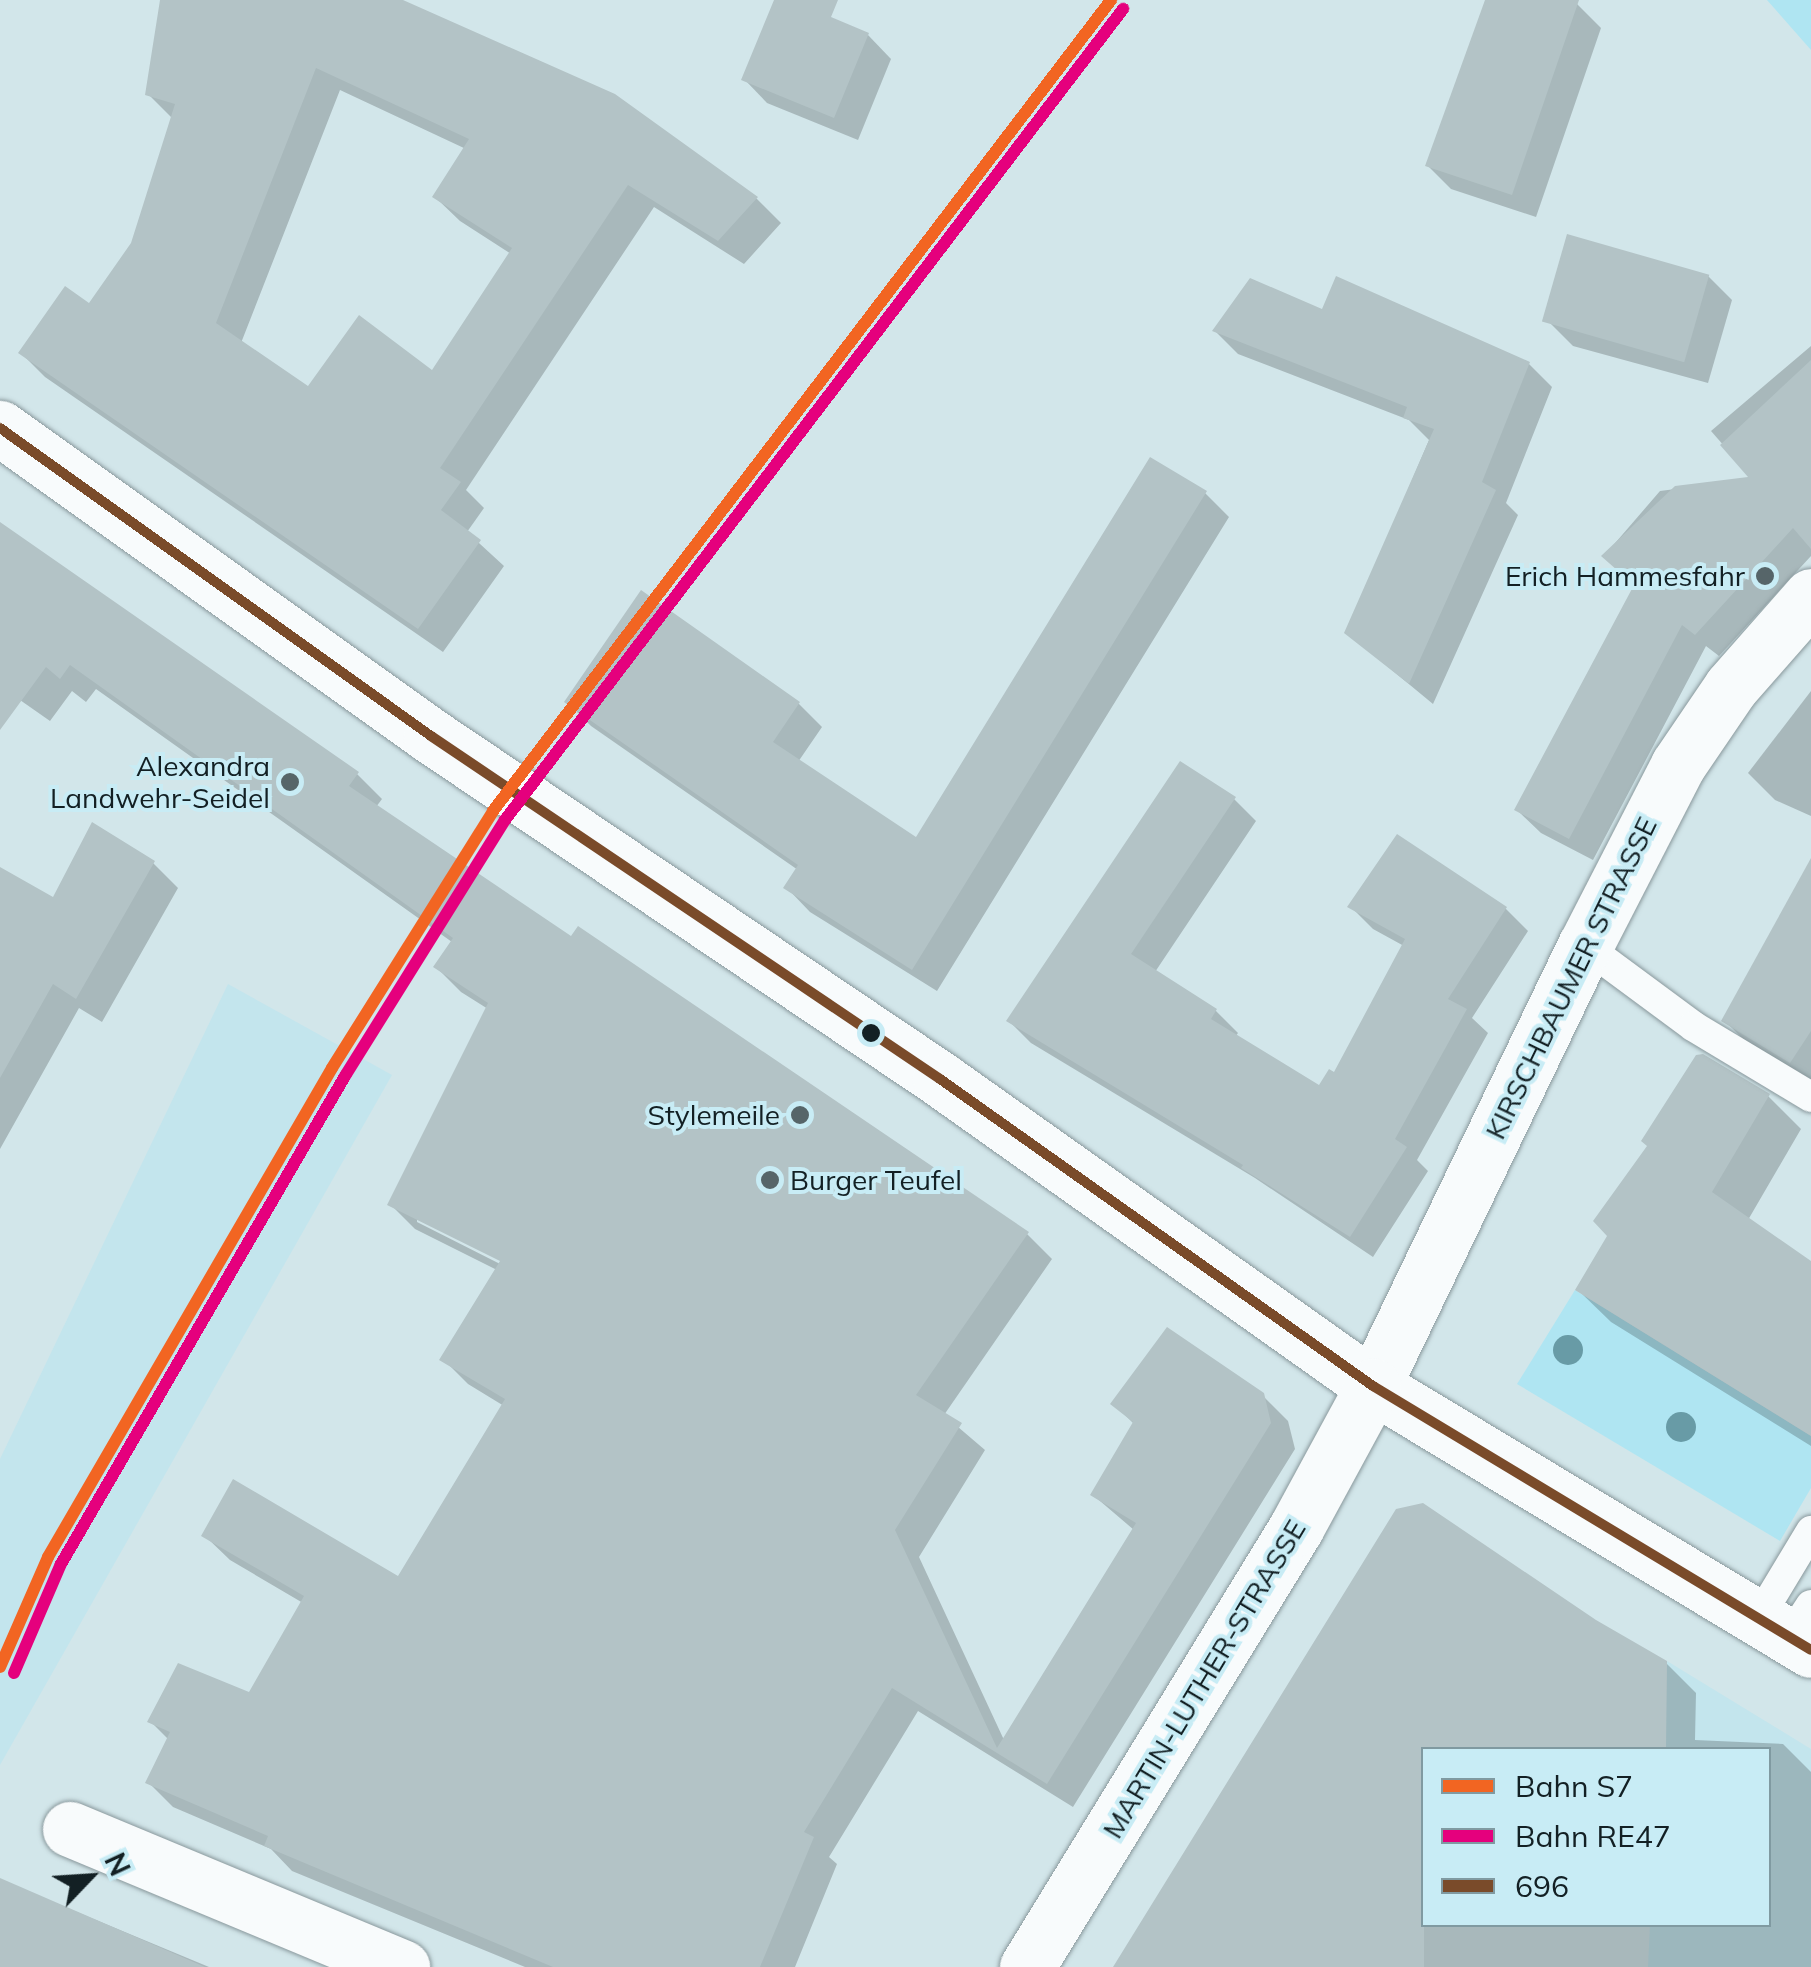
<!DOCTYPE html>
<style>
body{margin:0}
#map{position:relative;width:1811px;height:1967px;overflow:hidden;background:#d2e6ea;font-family:Mulish,sans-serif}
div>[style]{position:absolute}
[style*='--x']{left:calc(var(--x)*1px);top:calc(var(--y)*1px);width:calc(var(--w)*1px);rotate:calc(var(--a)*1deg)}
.built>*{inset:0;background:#c3e5ed}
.green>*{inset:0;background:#afe5f2}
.shadow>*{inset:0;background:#0003}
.building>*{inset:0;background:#b3c3c6;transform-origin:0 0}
.roads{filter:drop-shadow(0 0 2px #89989c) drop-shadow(0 0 2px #89989c)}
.service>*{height:30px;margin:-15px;padding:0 15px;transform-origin:15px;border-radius:15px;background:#f8fbfc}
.minor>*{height:55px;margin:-27.5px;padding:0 27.5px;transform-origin:27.5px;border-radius:27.5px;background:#f8fbfc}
.tertiary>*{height:55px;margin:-27.5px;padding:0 27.5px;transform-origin:27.5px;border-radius:27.5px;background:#f8fbfc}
.bus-1>*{height:10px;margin:-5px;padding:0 5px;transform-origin:5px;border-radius:5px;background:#7a4b2a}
.rail-1>*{height:12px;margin:-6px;padding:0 6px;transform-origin:6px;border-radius:6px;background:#f26522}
.rail-2>*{height:12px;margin:-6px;padding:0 6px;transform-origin:6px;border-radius:6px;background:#e5007d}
.trees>*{width:30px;height:30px;margin:-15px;border-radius:50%;background:#689ba6}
.dots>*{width:28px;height:28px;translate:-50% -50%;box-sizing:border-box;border:5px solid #c8ecf5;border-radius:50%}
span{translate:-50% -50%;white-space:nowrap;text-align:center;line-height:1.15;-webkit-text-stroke:8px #c8ecf5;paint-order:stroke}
.poi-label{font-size:28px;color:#132024}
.right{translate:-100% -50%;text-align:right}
.left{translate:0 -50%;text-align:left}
.street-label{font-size:28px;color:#132024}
.legend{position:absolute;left:1421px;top:1747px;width:350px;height:180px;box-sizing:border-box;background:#c8ecf5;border:2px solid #809aa1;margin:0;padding:12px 18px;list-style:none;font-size:30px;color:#132024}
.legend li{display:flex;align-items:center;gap:20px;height:50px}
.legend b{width:50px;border:2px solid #809aa1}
.north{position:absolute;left:40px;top:1827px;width:100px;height:100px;-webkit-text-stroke:8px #c8ecf5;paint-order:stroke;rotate:65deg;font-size:28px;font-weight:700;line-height:40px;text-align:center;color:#132024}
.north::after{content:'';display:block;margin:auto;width:35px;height:45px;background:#132024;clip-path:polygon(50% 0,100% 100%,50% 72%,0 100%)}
</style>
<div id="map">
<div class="built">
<i style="clip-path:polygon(228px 984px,392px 1075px,0 1765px,0 1459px)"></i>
<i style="clip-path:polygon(1667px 1661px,1811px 1749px,1811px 1967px,1648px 1967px,1650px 1925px,1768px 1924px,1768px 1750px,1665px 1749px)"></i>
</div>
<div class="green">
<i style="clip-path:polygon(1767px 0,1811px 0,1811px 50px)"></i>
<i style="clip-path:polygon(1575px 1290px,1811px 1436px,1811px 1488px,1780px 1541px,1517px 1384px)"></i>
</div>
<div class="shadow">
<i style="clip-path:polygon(evenodd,162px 0,397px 0,614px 96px,757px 199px,781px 223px,744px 264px,654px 207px,466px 490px,484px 508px,467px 532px,504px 566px,443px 652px,45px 377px,21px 353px,90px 306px,133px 245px,173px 119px,148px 94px,162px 0,340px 90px,466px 149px,435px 197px,460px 221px,511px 254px,433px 373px,309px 389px,241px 343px,340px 90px)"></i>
<i style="clip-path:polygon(776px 0,868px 35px,891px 59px,858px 140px,767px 103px,744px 79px)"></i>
<i style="clip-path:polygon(1488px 0,1566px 0,1577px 4px,1601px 28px,1536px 217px,1451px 189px,1428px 166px)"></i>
<i style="clip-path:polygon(1708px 276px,1732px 300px,1708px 383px,1573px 346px,1549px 322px)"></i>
<i style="clip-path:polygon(1323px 312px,1529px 364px,1552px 387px,1506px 503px,1518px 515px,1433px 704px,1347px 633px,1429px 440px,1409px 420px,1238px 354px,1215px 331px)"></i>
<i style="clip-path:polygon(1811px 346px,1811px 556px,1719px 656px,1706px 646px,1593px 860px,1541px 833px,1517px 810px,1636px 586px,1604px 556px,1660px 491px,1753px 479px,1711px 431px)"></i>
<i style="clip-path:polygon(1205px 493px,1229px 517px,937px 991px,810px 912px,787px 888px,798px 870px,591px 726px,567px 702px,799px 704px,822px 727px,798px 762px,917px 841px)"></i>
<i style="clip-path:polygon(evenodd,0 524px,357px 774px,382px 799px,376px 807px,572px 940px,1027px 1234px,1052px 1259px,944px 1415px,985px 1450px,919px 1557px,1004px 1740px,1134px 1530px,1093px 1495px,1135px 1425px,1114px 1404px,1262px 1395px,1288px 1421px,1295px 1449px,1073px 1807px,918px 1711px,829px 1857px,837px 1864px,795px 1967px,525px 1967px,292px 1871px,271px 1849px,173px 1807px,148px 1782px,169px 1740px,150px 1721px,250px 1696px,303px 1603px,230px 1560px,204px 1535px,398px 1579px,504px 1406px,468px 1384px,443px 1359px,497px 1270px,415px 1229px,390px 1204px,488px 1009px,461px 992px,436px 967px,452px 942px,96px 689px,86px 702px,72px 691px,50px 721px,0 686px,0 524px,417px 1217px,512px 1264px,510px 1269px,417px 1222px,417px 1217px)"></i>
<i style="clip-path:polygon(1811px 691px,1811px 816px,1775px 800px,1748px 773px)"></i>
<i style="clip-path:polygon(1234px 799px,1256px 821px,1155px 972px,1216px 1011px,1238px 1033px,1235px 1037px,1320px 1089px,1335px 1076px,1404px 946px,1373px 929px,1351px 907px,1397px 837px,1506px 909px,1528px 931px,1472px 1018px,1488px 1033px,1417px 1160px,1428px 1171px,1373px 1257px,1255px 1178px,1031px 1043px,1009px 1021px)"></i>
<i style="clip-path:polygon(153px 863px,178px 888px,102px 1022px,79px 1008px,0 1149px,0 870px,54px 900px)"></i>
<i style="clip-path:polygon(1811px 863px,1811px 1084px,1751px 1047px,1724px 1020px)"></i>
<i style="clip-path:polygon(1768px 1096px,1801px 1129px,1748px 1220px,1811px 1264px,1811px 1446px,1611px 1322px,1578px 1290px)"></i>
<i style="clip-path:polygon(evenodd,1595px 1622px,1666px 1663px,1696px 1693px,1695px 1740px,1783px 1744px,1811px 1772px,1811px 1967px,1116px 1967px,1595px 1622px,1424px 1750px,1768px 1750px,1768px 1924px,1424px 1924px,1424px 1750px)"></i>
<i style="clip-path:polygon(7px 1883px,209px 1967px,0 1967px,0 1900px)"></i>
</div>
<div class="building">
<i style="clip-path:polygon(evenodd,160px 0,403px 0,615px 94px,758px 197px,718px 241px,628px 185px,440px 468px,461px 482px,441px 510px,481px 540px,418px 629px,18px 353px,65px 286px,89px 303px,131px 243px,175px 104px,145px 95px,160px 0,316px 68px,469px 139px,432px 197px,512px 248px,432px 370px,359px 315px,308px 386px,216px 323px,316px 68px)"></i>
<i style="clip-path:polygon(774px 0,838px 0,831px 17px,869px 33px,834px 118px,741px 80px)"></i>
<i style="clip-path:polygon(1485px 0,1579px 0,1512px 195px,1425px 166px)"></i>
<i style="left:1567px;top:234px;width:148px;height:91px;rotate:16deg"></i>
<i style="clip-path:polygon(1336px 276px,1530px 362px,1482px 482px,1496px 490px,1409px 684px,1344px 633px,1434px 429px,1403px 418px,1407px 407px,1212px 331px,1250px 278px,1322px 309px)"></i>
<i style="clip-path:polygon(1811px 360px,1811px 549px,1793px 528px,1695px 635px,1682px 625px,1569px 839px,1514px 810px,1634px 585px,1601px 556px,1675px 486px,1748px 477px,1720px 445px)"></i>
<i style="clip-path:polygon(1150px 457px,1207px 491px,912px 970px,783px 888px,798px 865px,564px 702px,641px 590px,800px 702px,773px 742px,916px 837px)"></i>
<i style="clip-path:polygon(0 522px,359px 772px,349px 786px,571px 936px,578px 926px,1029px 1232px,916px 1395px,962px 1423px,895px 1530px,997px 1748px,1136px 1523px,1090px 1495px,1133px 1422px,1110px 1404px,1167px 1327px,1264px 1393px,1271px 1423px,1047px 1784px,892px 1688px,804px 1832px,814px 1837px,760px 1967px,553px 1967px,264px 1846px,268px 1836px,145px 1783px,170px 1732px,147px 1722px,178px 1663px,249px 1692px,304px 1596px,201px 1536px,233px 1479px,398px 1576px,505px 1399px,439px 1360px,500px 1261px,387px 1205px,488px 1003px,433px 967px,453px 938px,70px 665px,60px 679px,46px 667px,0 730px)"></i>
<i style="clip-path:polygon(1180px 761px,1236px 797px,1131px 954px,1217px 1009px,1211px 1019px,1319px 1085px,1329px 1069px,1334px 1072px,1405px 939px,1347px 907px,1397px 834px,1507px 907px,1448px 999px,1467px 1009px,1395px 1139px,1407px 1147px,1350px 1237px,1241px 1168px,1243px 1165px,1006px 1021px)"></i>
<i style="clip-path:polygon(92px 822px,155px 861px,76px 999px,53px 984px,0 1078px,0 867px,53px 897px)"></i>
<i style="clip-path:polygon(1811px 858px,1811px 1031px,1790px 1063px,1721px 1021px)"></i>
<i style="clip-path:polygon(1703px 1054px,1770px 1094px,1712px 1192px,1811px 1261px,1811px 1436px,1575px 1290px,1607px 1236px,1593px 1221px,1647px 1146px,1641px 1141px,1696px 1055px)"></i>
<i style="clip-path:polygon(1423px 1503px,1596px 1620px,1667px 1661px,1666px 1750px,1424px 1750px,1424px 1967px,1113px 1967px,1396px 1509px)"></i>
<i style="clip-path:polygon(0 1878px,205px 1967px,0 1967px)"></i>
</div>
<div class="roads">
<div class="service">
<i style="--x:1585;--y:946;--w:134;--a:36.5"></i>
<i style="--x:1693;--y:1026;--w:138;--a:31"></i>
<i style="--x:1758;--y:1619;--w:103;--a:-58.9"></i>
<i style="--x:1790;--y:1637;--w:38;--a:-57"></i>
</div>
<div class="minor">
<i style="--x:1373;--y:1386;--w:488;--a:-64.3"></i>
<i style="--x:1585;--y:946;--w:203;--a:-62.8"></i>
<i style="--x:1678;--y:765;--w:94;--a:-55.8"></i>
<i style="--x:1731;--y:687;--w:121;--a:-48.7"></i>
<i style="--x:70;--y:1829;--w:360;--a:22.6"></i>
</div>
<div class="tertiary">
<i style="--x:0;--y:428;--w:530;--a:35.55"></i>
<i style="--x:431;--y:736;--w:614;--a:33.97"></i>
<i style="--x:940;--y:1079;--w:531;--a:35.34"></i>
<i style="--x:1373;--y:1386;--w:511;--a:31.08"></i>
<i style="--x:1027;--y:1967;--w:515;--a:-58.5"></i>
<i style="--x:1296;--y:1528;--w:162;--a:-61.5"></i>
</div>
</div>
<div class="bus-1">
<i style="--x:0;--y:428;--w:530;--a:35.55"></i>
<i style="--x:431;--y:736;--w:614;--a:33.97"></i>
<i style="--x:940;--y:1079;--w:531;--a:35.34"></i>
<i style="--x:1373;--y:1386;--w:511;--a:31.08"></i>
</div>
<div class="rail-1">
<i style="--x:0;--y:1667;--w:120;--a:-66.4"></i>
<i style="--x:48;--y:1557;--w:565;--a:-59.85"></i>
<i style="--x:332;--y:1068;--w:303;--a:-57.9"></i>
<i style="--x:493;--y:811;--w:1020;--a:-52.69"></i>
</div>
<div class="rail-2">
<i style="--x:14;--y:1673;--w:119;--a:-66.7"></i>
<i style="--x:61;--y:1564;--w:565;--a:-59.8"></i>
<i style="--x:345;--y:1076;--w:302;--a:-58"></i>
<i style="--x:505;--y:820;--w:1020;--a:-52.69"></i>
</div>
<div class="trees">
<i style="left:1568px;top:1350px"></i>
<i style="left:1681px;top:1427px"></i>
</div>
<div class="dots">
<i style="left:1765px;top:576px;background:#566569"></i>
<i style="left:290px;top:782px;background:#566569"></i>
<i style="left:871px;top:1033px;background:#132024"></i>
<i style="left:800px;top:1115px;background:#566569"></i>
<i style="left:770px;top:1180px;background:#566569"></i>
</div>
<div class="poi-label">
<span class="right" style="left:1745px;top:576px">Erich Hammesfahr</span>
<span class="right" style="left:270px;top:782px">Alexandra<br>Landwehr-Seidel</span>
<span class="right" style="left:780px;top:1115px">Stylemeile</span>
<span class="left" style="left:790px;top:1180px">Burger Teufel</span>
</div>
<div class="street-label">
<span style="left:1571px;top:978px;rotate:-64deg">KIRSCHBAUMER STRASSE</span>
<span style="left:1204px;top:1679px;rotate:-59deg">MARTIN-LUTHER-STRASSE</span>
</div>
<ul class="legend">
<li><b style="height:12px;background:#f26522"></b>Bahn S7</li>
<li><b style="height:12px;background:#e5007d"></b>Bahn RE47</li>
<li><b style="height:12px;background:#7a4b2a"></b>696</li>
</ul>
<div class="north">N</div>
</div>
